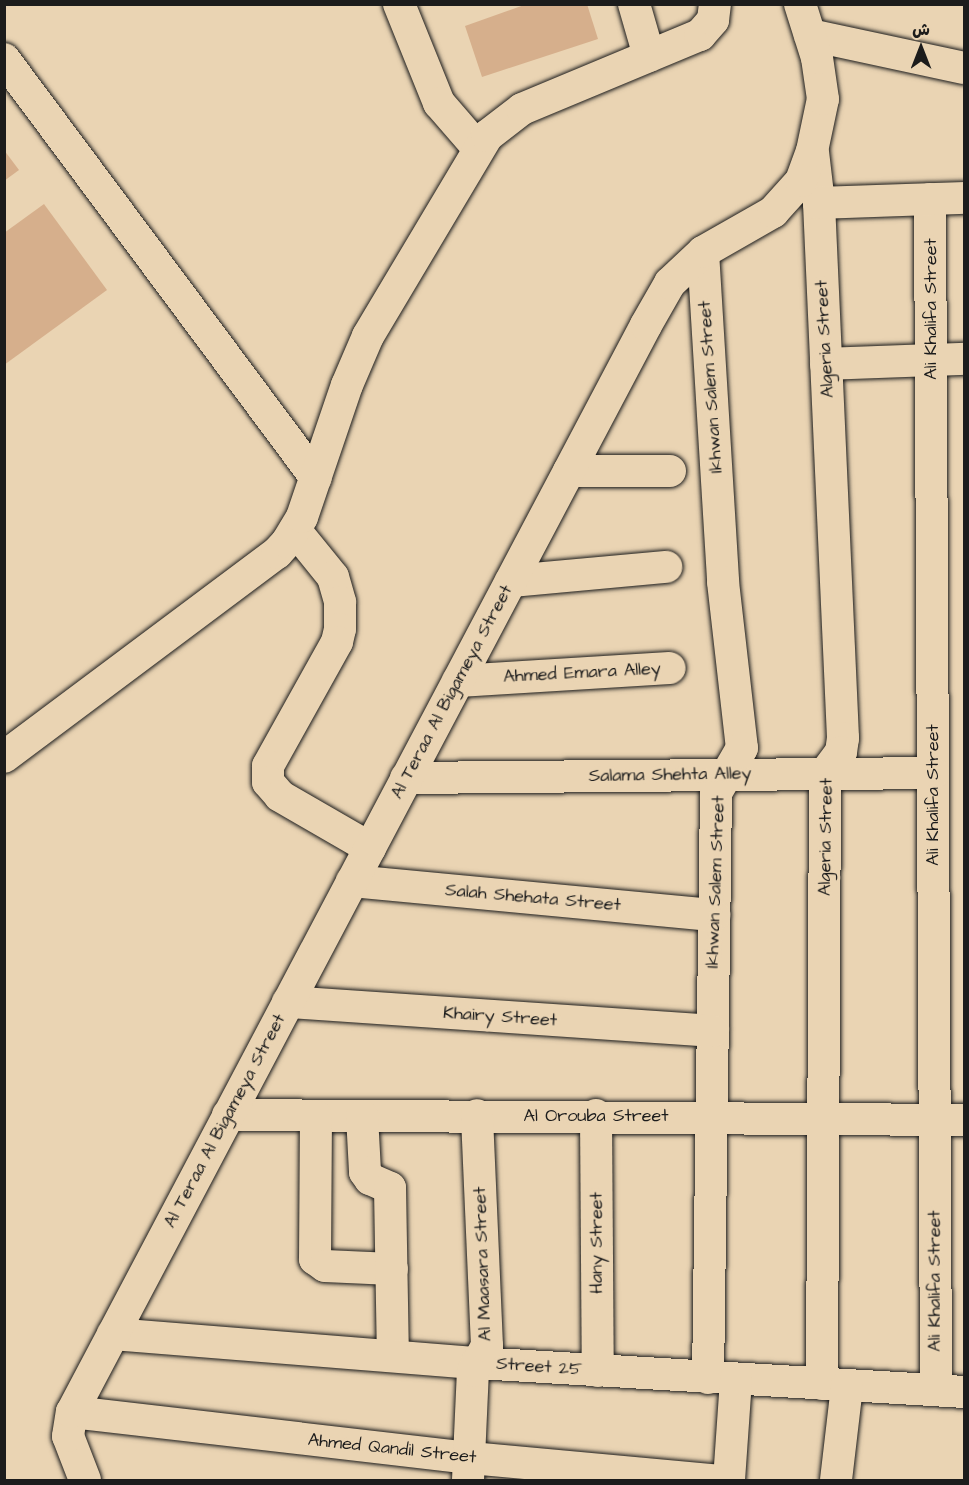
<!DOCTYPE html>
<meta charset="utf-8">
<style>
body{margin:0}
#map{position:relative;width:969px;height:1485px;overflow:hidden;background:#ead4b3;font-family:"Architects Daughter","Playpen Sans Arabic",sans-serif}
div>[style]{position:absolute}
[style*='--x']{left:calc(var(--x)*1px);top:calc(var(--y)*1px);width:calc(var(--w)*1px);rotate:calc(var(--a)*1deg)}
.building>*{inset:0;background:#d6af8c}
.roads{filter:drop-shadow(0 0 2px #1c1c1c) drop-shadow(0 0 2px #1c1c1c)}
.minor>*{height:32px;margin:-16px;padding:0 16px;transform-origin:16px;border-radius:16px;background:#ead4b3}
span{translate:-50% -50%;white-space:nowrap;text-align:center;line-height:1.15;-webkit-text-stroke:6px #ead4b3;paint-order:stroke}
.street-label{font-size:18px;color:#1c1c1c}
.frame{position:absolute;inset:0;border:6px solid #1c1c1c;pointer-events:none}
.north{position:absolute;left:891px;top:18px;width:60px;height:60px;-webkit-text-stroke:4px #ead4b3;paint-order:stroke;rotate:0deg;font-size:16px;font-weight:700;line-height:24px;text-align:center;color:#1c1c1c}
.north::after{content:'';display:block;margin:auto;width:21px;height:27px;background:#1c1c1c;clip-path:polygon(50% 0,100% 100%,50% 72%,0 100%)}
</style>
<div id="map">
<div class="building">
<i style="clip-path:polygon(527px 4px,587px 4px,598px 39px,482px 77px,465px 26px)"></i>
<i style="clip-path:polygon(4px 150px,19px 170px,4px 181px)"></i>
<i style="clip-path:polygon(44px 204px,107px 290px,4px 365px,4px 233px)"></i>
</div>
<div class="roads">
<div class="minor">
<i style="--x:399;--y:4;--w:107;--a:68"></i>
<i style="--x:439;--y:103;--w:60;--a:49.1"></i>
<i style="--x:634;--y:4;--w:54;--a:73.9"></i>
<i style="--x:810;--y:35;--w:157;--a:12.1"></i>
<i style="--x:4;--y:59;--w:522;--a:53.33"></i>
<i style="--x:813;--y:152;--w:51;--a:83.3"></i>
<i style="--x:819;--y:203;--w:536;--a:87.43"></i>
<i style="--x:843;--y:738;--w:14;--a:98"></i>
<i style="--x:841;--y:752;--w:26;--a:127"></i>
<i style="--x:825;--y:773;--w:611;--a:90.28"></i>
<i style="--x:930;--y:199;--w:1191;--a:89.71"></i>
<i style="--x:819;--y:203;--w:145;--a:-2"></i>
<i style="--x:703;--y:252;--w:331;--a:86.5"></i>
<i style="--x:723;--y:582;--w:167;--a:83.5"></i>
<i style="--x:742;--y:748;--w:52;--a:120"></i>
<i style="--x:716;--y:793;--w:585;--a:90.78"></i>
<i style="--x:826;--y:364;--w:138;--a:-2.1"></i>
<i style="--x:569;--y:471;--w:101;--a:0"></i>
<i style="--x:295;--y:530;--w:60;--a:51"></i>
<i style="--x:333;--y:577;--w:26;--a:74"></i>
<i style="--x:340;--y:602;--w:27;--a:90"></i>
<i style="--x:340;--y:629;--w:13;--a:103"></i>
<i style="--x:337;--y:642;--w:142;--a:119.1"></i>
<i style="--x:268;--y:766;--w:16;--a:90"></i>
<i style="--x:268;--y:782;--w:18;--a:49"></i>
<i style="--x:280;--y:796;--w:104;--a:30"></i>
<i style="--x:511;--y:581;--w:156;--a:-5.2"></i>
<i style="--x:458;--y:681;--w:212;--a:-3.5"></i>
<i style="--x:4;--y:757;--w:341;--a:-36.8"></i>
<i style="--x:277;--y:553;--w:15;--a:-48"></i>
<i style="--x:287;--y:542;--w:29;--a:-59"></i>
<i style="--x:302;--y:517;--w:139;--a:-71.2"></i>
<i style="--x:347;--y:385;--w:53;--a:-66.8"></i>
<i style="--x:368;--y:336;--w:233;--a:-59.2"></i>
<i style="--x:487;--y:136;--w:44;--a:-37.6"></i>
<i style="--x:522;--y:109;--w:193;--a:-22.6"></i>
<i style="--x:700;--y:35;--w:20;--a:-49"></i>
<i style="--x:713;--y:20;--w:16;--a:-83"></i>
<i style="--x:406;--y:778;--w:527;--a:-0.54"></i>
<i style="--x:352;--y:881;--w:364;--a:5.4"></i>
<i style="--x:288;--y:1002;--w:426;--a:3.9"></i>
<i style="--x:228;--y:1115;--w:736;--a:0.39"></i>
<i style="--x:596;--y:1115;--w:256;--a:89.6"></i>
<i style="--x:316;--y:1116;--w:143;--a:90.4"></i>
<i style="--x:315;--y:1259;--w:12;--a:35"></i>
<i style="--x:325;--y:1266;--w:67;--a:2.6"></i>
<i style="--x:362;--y:1116;--w:56;--a:86.9"></i>
<i style="--x:365;--y:1172;--w:9;--a:54"></i>
<i style="--x:370;--y:1179;--w:22;--a:24"></i>
<i style="--x:390;--y:1188;--w:168;--a:89"></i>
<i style="--x:113;--y:1334;--w:365;--a:4.6"></i>
<i style="--x:477;--y:1363;--w:488;--a:3.4"></i>
<i style="--x:72;--y:1412;--w:401;--a:6.6"></i>
<i style="--x:470;--y:1458;--w:244;--a:5.2"></i>
<i style="--x:85;--y:1480;--w:47;--a:-111.1"></i>
<i style="--x:68;--y:1436;--w:24;--a:-81"></i>
<i style="--x:72;--y:1412;--w:1229;--a:-62.16"></i>
<i style="--x:646;--y:325;--w:48;--a:-60.3"></i>
<i style="--x:670;--y:283;--w:45;--a:-43.2"></i>
<i style="--x:703;--y:252;--w:81;--a:-29.7"></i>
<i style="--x:773;--y:212;--w:42;--a:-47.9"></i>
<i style="--x:801;--y:181;--w:32;--a:-70"></i>
<i style="--x:812;--y:151;--w:53;--a:-78.1"></i>
<i style="--x:823;--y:99;--w:41;--a:-98.3"></i>
<i style="--x:817;--y:58;--w:57;--a:-107.5"></i>
<i style="--x:468;--y:1480;--w:109;--a:-87.4"></i>
<i style="--x:473;--y:1371;--w:29;--a:-61"></i>
<i style="--x:487;--y:1346;--w:231;--a:-92.5"></i>
<i style="--x:729;--y:1480;--w:101;--a:-86"></i>
<i style="--x:836;--y:1480;--w:95;--a:-83.3"></i>
</div>
</div>
<div class="street-label">
<span style="left:931px;top:309px;rotate:-90deg">Ali Khalifa Street</span>
<span style="left:825px;top:339px;rotate:-93deg">Algeria Street</span>
<span style="left:711px;top:387px;rotate:-94deg">Ikhwan Salem Street</span>
<span style="left:582px;top:673px;rotate:-3deg">Ahmed Emara Alley</span>
<span style="left:452px;top:692px;rotate:-62deg">Al Teraa Al Bigameya Street</span>
<span style="left:670px;top:775px;rotate:-1deg">Salama Shehta Alley</span>
<span style="left:933px;top:795px;rotate:-90deg">Ali Khalifa Street</span>
<span style="left:826px;top:837px;rotate:-89deg">Algeria Street</span>
<span style="left:716px;top:882px;rotate:-88deg">Ikhwan Salem Street</span>
<span style="left:533px;top:898px;rotate:5deg">Salah Shehata Street</span>
<span style="left:500px;top:1017px;rotate:4deg">Khairy Street</span>
<span style="left:596px;top:1116px">Al Orouba Street</span>
<span style="left:225px;top:1121px;rotate:-62deg">Al Teraa Al Bigameya Street</span>
<span style="left:597px;top:1243px;rotate:-90deg">Hany Street</span>
<span style="left:483px;top:1264px;rotate:-92deg">Al Maasara Street</span>
<span style="left:935px;top:1281px;rotate:-90deg">Ali Khalifa Street</span>
<span style="left:539px;top:1367px;rotate:4deg">Street 25</span>
<span style="left:392px;top:1449px;rotate:6deg">Ahmed Qandil Street</span>
</div>
<div class="frame"></div>
<div class="north">ش</div>
</div>
